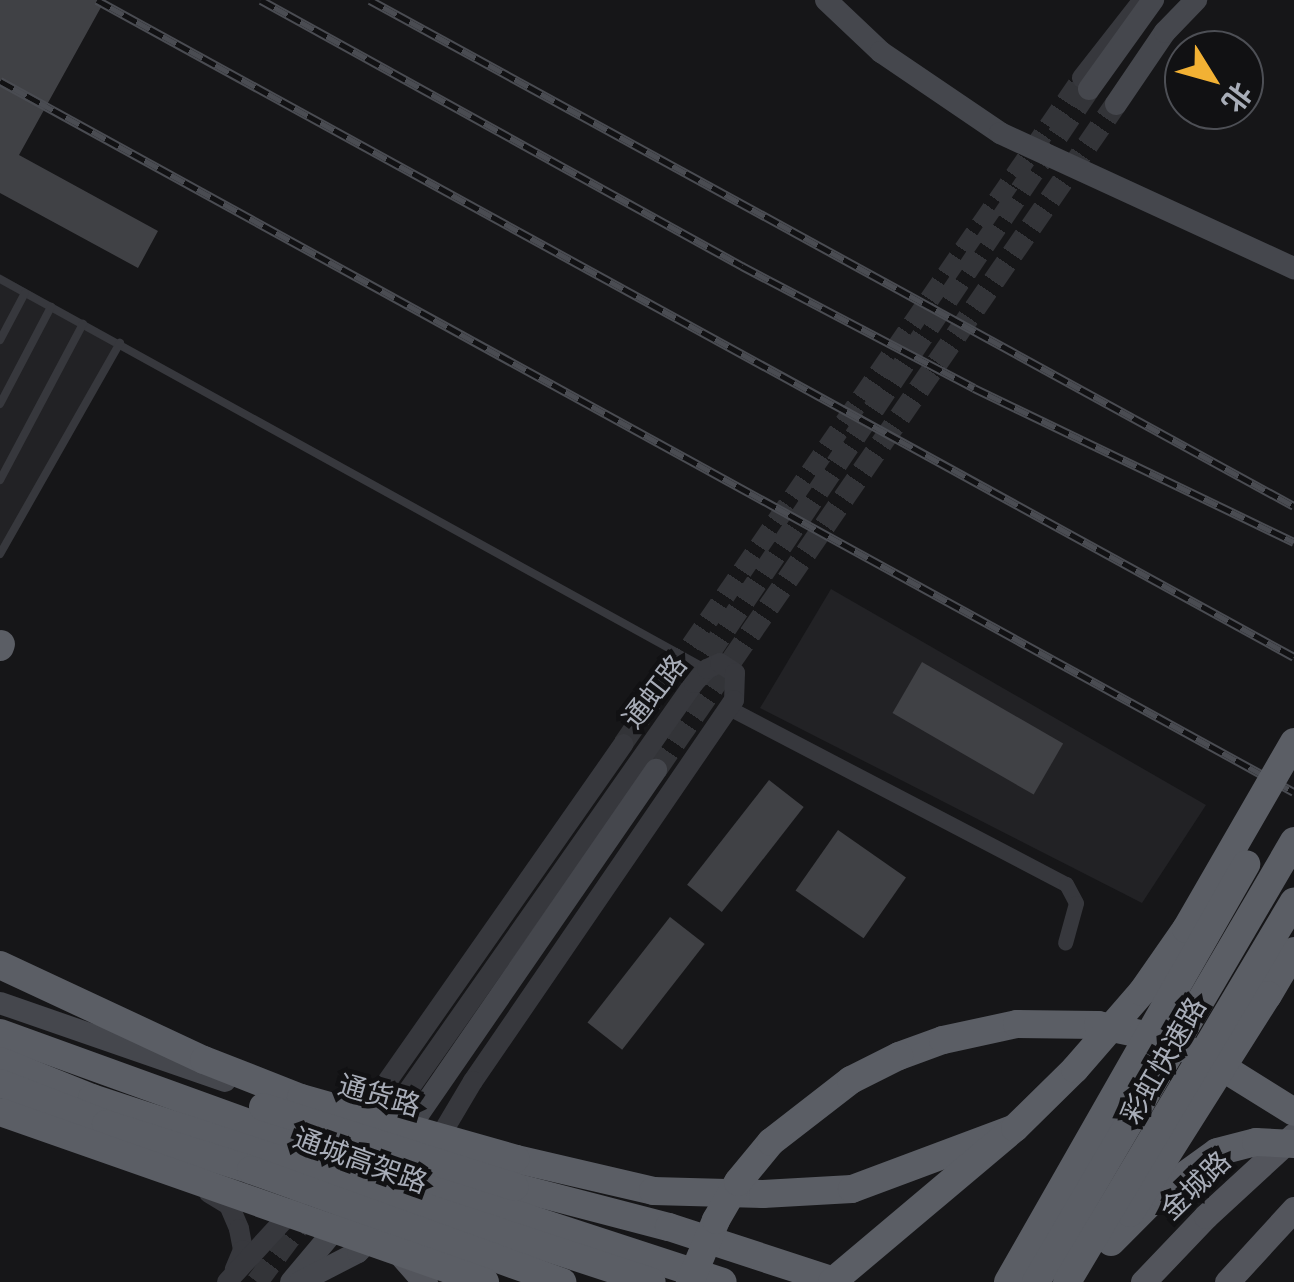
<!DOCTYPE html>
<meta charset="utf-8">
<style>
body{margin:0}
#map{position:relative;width:1294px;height:1282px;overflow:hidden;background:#161618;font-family:"Nunito Sans","Noto Sans SC",sans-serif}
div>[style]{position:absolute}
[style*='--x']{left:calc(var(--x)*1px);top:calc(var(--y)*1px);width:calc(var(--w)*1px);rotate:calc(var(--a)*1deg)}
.built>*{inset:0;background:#222225}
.building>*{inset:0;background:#404145;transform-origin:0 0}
.tertiary-tunnel>*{height:20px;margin-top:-10px;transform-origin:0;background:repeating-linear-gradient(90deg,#333438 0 20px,transparent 0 30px)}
.secondary-tunnel>*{height:22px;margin-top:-11px;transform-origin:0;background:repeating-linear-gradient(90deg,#333438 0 22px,transparent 0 33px)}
.service>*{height:8px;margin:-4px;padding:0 4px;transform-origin:4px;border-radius:4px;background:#37383d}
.minor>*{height:15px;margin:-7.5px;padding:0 7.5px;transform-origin:7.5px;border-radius:7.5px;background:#37383d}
.tertiary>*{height:20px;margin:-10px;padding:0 10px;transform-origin:10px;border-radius:10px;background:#37383d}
.secondary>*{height:22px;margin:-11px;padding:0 11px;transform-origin:11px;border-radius:11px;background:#45474d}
.primary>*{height:25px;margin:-12.5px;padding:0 12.5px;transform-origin:12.5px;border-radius:12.5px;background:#53555c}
.trunk>*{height:28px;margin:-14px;padding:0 14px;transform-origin:14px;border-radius:14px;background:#5b5e65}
.rail>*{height:9px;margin-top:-4.5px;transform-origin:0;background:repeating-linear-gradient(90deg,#111113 0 15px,#4a4c52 0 30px);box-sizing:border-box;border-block:2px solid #4a4c52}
.trunk-bridge>*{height:28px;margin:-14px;padding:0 14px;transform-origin:14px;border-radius:14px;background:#5b5e65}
span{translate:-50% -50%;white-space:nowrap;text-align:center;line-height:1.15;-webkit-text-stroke:9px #111113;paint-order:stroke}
.street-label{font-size:28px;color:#a8adb8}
.north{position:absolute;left:1164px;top:30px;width:100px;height:100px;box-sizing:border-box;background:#111113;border:2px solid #4d4f55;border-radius:50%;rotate:127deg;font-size:28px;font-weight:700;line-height:40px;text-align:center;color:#a8adb8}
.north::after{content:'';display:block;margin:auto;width:35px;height:45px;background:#f2b134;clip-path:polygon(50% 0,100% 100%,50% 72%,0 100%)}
</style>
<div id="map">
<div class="built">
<i style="clip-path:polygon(0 274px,120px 343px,0 550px)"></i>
<i style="clip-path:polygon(831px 589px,1206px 805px,1142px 903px,760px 708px)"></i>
</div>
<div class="building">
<i style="clip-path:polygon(0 0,105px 0,19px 155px,158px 231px,138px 268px,0 193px)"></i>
<i style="left:922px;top:662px;width:163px;height:59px;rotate:30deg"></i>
<i style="left:769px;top:780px;width:44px;height:133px;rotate:38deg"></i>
<i style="left:838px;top:830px;width:83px;height:74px;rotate:35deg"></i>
<i style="left:670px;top:917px;width:44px;height:134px;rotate:38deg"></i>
</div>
<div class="tertiary-tunnel">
<i style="--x:623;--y:744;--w:809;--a:-55.43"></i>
</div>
<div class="secondary-tunnel">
<i style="--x:689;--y:683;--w:716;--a:-56.04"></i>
<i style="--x:656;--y:770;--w:809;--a:-55.37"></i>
<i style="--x:257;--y:1282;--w:92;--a:-53.4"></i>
</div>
<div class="service">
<i style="--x:0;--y:279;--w:805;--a:28.89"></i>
<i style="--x:0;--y:340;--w:53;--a:-62"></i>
<i style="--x:0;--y:404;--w:110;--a:-62.3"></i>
<i style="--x:0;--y:480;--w:177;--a:-62"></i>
<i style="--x:0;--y:554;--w:243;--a:-60.4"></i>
</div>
<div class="minor">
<i style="--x:729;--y:708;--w:380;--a:27.6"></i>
<i style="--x:1066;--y:884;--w:21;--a:62"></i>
<i style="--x:1076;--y:903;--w:41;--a:105.4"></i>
</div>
<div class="tertiary">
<i style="--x:1082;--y:78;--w:99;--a:-52"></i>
<i style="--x:363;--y:1116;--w:454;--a:-55"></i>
<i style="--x:362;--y:1120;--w:50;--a:-30.2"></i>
<i style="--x:405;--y:1095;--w:503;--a:-54.95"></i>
<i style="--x:694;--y:683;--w:19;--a:-47"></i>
<i style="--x:707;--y:669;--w:14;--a:-25"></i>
<i style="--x:720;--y:663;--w:18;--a:34"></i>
<i style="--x:735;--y:673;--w:27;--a:92"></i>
<i style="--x:734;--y:700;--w:462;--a:124.4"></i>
<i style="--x:473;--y:1081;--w:74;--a:120.7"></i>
<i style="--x:209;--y:1193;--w:23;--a:31"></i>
<i style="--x:229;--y:1205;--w:26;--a:67"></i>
<i style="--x:239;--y:1229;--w:21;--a:79"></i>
<i style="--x:243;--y:1250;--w:21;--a:113"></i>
<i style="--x:227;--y:1282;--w:102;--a:-47.4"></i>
</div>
<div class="secondary">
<i style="--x:826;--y:0;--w:76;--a:43.4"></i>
<i style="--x:881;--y:52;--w:144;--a:34.2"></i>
<i style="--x:1000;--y:133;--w:324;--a:24.7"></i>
<i style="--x:1089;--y:89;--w:110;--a:-54.3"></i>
<i style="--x:1116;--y:104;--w:87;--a:-55.8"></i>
<i style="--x:1165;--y:32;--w:45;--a:-45.9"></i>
<i style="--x:0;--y:1003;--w:238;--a:19.1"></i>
<i style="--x:400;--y:1141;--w:451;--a:-55.4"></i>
<i style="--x:291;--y:1282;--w:81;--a:-50"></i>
<i style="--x:300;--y:1282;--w:65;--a:-27.3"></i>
<i style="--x:358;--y:1252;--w:27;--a:-45"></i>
</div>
<div class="primary">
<i style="--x:396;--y:1249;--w:44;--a:48.7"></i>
<i style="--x:1143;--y:1282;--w:91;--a:-46.3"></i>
<i style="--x:1206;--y:1216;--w:120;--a:-42.6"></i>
<i style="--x:1227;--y:1282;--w:99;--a:-47.5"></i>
</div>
<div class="trunk">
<i style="--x:0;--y:647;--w:3;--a:-72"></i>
<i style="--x:1268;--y:995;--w:51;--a:-59.4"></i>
<i style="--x:899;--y:1056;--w:47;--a:-20"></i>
<i style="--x:943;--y:1040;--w:76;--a:-12.2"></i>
<i style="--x:1017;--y:1024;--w:81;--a:0.7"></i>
<i style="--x:1098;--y:1025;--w:67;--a:12"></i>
<i style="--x:1164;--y:1039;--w:49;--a:24"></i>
<i style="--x:1209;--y:1059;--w:100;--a:31.9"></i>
<i style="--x:516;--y:1159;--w:141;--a:13.1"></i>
<i style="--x:653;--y:1191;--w:110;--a:1.6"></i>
<i style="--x:763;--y:1194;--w:89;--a:-3.2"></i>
<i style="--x:852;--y:1189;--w:169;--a:-20.5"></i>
<i style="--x:515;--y:1187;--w:159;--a:14.6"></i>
<i style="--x:669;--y:1227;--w:177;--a:18.1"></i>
<i style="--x:1111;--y:1242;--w:69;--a:-45"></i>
<i style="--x:1160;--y:1193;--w:70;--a:-35.7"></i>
</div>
<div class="rail">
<i style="--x:97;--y:0;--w:1365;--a:28.76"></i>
<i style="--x:261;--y:0;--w:550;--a:28.94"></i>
<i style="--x:742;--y:266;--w:262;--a:27.7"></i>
<i style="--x:974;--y:388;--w:355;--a:25.7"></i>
<i style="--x:370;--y:0;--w:1053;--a:28.71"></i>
<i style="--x:0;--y:81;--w:1476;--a:28.79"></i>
</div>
<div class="trunk-bridge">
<i style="--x:0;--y:965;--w:225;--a:25"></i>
<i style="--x:204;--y:1060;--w:104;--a:21.4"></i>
<i style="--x:301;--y:1098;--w:223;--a:15.8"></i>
<i style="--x:0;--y:1033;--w:391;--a:19.9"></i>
<i style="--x:368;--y:1166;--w:373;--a:18.1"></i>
<i style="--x:0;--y:1061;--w:99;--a:21.9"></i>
<i style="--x:92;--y:1098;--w:589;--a:18.19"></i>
<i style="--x:0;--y:1083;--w:114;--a:21.1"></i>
<i style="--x:106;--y:1124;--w:152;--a:17.6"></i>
<i style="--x:251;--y:1170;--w:331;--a:19.8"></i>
<i style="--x:263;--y:1107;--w:264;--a:17.6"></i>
<i style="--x:0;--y:1112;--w:514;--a:19.32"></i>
<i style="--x:1217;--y:1152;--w:40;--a:-14.4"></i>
<i style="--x:1256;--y:1142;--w:38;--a:3"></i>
<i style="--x:1130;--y:1213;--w:258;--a:-57.7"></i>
<i style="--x:690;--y:1282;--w:67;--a:-67.2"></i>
<i style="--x:716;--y:1220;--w:44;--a:-59.9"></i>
<i style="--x:738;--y:1182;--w:52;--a:-50.5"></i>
<i style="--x:771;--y:1142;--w:101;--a:-37.8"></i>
<i style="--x:851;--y:1080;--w:54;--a:-26.6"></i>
<i style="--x:832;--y:1282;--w:239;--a:-40.1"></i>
<i style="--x:1015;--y:1128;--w:84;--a:-44.5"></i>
<i style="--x:1075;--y:1069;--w:102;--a:-49"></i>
<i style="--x:1142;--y:992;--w:77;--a:-55.1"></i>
<i style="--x:1186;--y:929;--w:216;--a:-60"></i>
<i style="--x:1008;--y:1282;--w:481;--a:-60.3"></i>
<i style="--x:1036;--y:1282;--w:511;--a:-59.67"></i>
<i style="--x:1067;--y:1282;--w:443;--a:-59.2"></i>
</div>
<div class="street-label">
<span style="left:655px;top:692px;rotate:-52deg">通虹路</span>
<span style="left:1164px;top:1061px;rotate:-60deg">彩虹快速路</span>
<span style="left:379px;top:1096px;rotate:16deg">通货路</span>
<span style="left:360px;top:1161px;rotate:20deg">通城高架路</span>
<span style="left:1196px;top:1186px;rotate:-44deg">金城路</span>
</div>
<div class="north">北</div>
</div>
